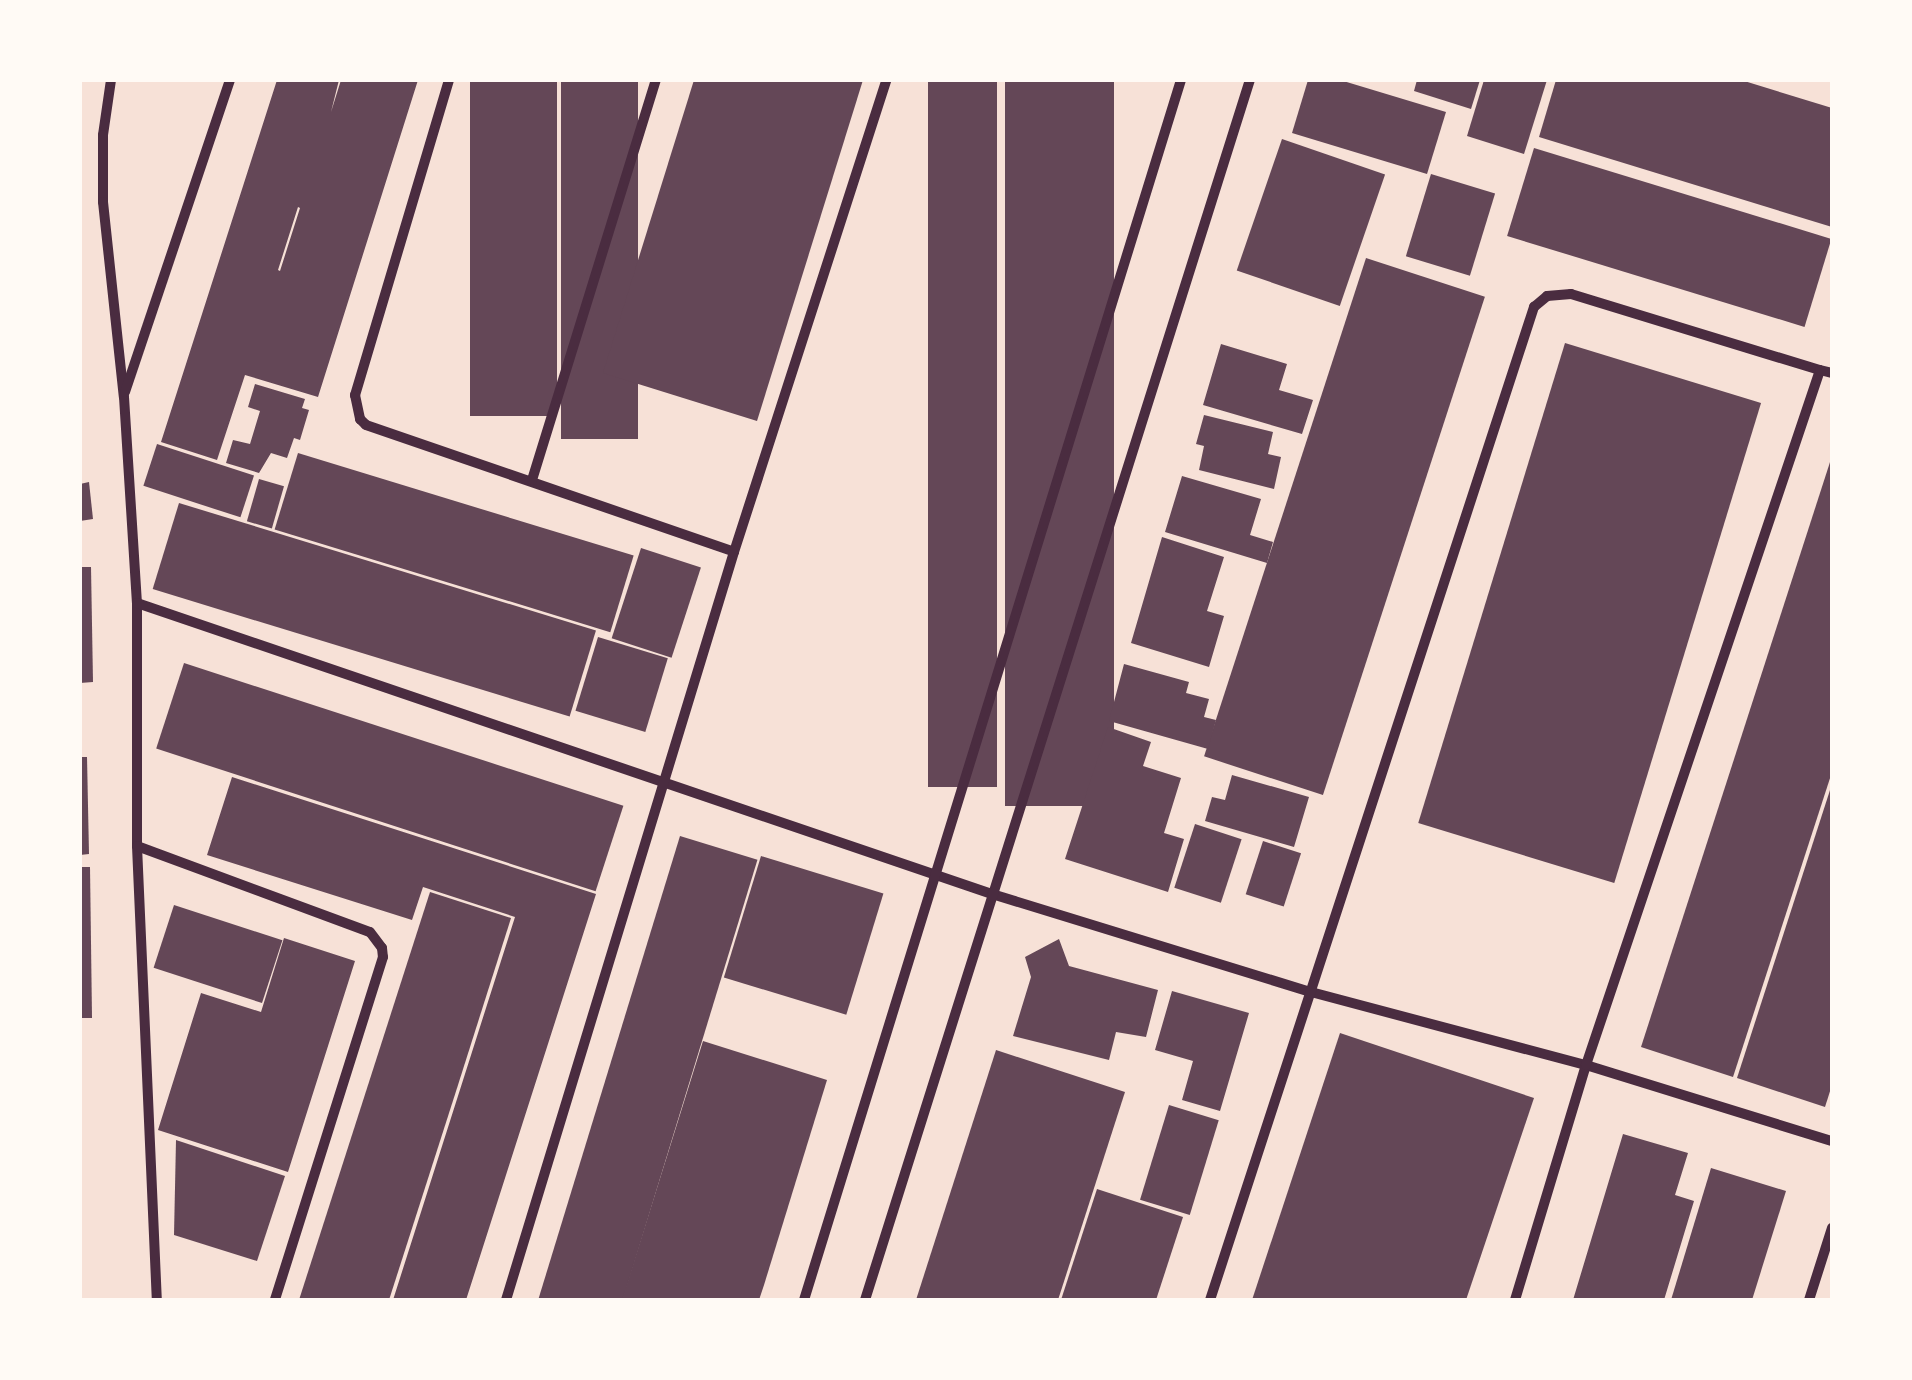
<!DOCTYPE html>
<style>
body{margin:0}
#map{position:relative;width:1912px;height:1380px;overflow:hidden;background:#f7e1d7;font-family:Inter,sans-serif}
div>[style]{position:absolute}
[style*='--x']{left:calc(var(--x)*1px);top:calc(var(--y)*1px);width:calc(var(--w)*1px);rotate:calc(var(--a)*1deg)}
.building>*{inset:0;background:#644757;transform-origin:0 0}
.minor>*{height:10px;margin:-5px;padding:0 5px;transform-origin:5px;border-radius:5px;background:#4a2c40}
span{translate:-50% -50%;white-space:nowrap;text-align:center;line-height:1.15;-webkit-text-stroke:10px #fffaf5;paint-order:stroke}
.frame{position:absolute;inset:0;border:82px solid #fffaf5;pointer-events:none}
</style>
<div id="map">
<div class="building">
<i style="clip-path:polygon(evenodd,277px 80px,339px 80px,331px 112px,341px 80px,418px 80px,318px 397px,245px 375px,217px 460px,161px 442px,277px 80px,298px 207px,300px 208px,280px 271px,278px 270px,298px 207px)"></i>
<i style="left:470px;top:80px;width:87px;height:336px"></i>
<i style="left:561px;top:80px;width:77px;height:359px"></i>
<i style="clip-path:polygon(694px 80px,863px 80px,757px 421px,603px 373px)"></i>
<i style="left:928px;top:80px;width:69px;height:707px"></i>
<i style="left:1005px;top:80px;width:109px;height:726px"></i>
<i style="clip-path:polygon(1308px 80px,1340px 80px,1446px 112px,1427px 174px,1292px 133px)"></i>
<i style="clip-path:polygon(1417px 80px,1480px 80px,1471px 109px,1414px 91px)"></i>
<i style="clip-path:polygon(1484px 80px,1547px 80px,1524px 154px,1467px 136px)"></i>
<i style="clip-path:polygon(1556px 80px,1741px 80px,1832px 108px,1832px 227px,1539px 137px)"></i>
<i style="left:1282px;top:139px;width:109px;height:139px;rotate:19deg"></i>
<i style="left:1534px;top:148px;width:311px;height:92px;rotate:17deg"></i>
<i style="left:1431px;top:174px;width:67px;height:86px;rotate:17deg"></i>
<i style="left:1366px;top:258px;width:125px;height:524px;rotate:18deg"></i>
<i style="left:1565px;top:343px;width:205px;height:502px;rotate:17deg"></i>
<i style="clip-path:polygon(1221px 344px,1287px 364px,1279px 390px,1313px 400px,1302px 434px,1203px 405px)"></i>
<i style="clip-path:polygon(255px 384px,305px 399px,302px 408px,309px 410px,300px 440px,294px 438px,287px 458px,271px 453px,259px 473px,226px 463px,233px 440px,250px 444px,260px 411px,248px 407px)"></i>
<i style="clip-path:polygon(1204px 415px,1273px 432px,1268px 454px,1281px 457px,1274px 489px,1199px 470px,1204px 446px,1196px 444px)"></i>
<i style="left:157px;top:444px;width:102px;height:44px;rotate:18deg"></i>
<i style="left:298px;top:453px;width:351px;height:80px;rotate:17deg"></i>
<i style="clip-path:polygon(1831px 459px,1832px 772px,1733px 1077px,1641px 1047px)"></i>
<i style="clip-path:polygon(1182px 476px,1261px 499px,1250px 535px,1273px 542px,1267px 563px,1165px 532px)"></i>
<i style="left:259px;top:479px;width:26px;height:44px;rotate:16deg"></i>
<i style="clip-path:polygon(89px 482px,93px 519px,80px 521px,80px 484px)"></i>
<i style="left:179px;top:503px;width:436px;height:90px;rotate:17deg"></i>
<i style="clip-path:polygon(1162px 537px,1224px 557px,1207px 611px,1224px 616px,1209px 667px,1131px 643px)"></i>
<i style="left:641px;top:548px;width:63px;height:95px;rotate:18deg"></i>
<i style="clip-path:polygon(80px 567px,91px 567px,93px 682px,80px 683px)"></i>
<i style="left:598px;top:637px;width:73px;height:77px;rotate:17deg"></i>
<i style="left:184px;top:663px;width:462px;height:90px;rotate:18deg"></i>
<i style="clip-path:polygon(1124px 664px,1189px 682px,1186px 693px,1209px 699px,1204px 717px,1216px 720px,1208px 749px,1109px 721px)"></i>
<i style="clip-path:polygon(1108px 727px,1151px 742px,1143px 766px,1181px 778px,1164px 833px,1184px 839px,1168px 892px,1065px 859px)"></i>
<i style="clip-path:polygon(80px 757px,87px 757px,89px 854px,80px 855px)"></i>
<i style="clip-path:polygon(1232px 775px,1309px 797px,1294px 847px,1205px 821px,1212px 797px,1225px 800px)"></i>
<i style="clip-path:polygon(232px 777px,596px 894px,466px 1300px,393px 1300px,515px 917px,423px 887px,412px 920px,207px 855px)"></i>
<i style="clip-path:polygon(1831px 787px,1832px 1085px,1825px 1107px,1737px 1078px)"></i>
<i style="left:1195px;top:824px;width:49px;height:67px;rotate:18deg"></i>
<i style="left:680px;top:836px;width:81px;height:486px;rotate:17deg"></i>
<i style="left:1263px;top:841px;width:40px;height:56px;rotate:18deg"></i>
<i style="left:761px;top:856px;width:128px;height:127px;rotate:17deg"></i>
<i style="clip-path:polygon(80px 867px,90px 867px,92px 1018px,80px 1018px)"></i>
<i style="clip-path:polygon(430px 892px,511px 918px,458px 1085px,389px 1300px,299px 1300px)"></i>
<i style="left:174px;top:905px;width:114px;height:66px;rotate:18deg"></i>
<i style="clip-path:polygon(284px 938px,355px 961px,288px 1172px,158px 1130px,201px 993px,261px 1012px)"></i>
<i style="clip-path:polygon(1059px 939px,1069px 966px,1158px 990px,1146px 1037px,1116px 1032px,1109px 1060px,1013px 1036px,1031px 977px,1025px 957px)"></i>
<i style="clip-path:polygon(1172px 991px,1249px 1013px,1220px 1111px,1182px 1100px,1193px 1061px,1155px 1050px)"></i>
<i style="clip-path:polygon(1340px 1033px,1534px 1098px,1466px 1300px,1252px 1300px)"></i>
<i style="clip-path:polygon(703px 1041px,827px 1080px,764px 1285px,759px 1300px,622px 1300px)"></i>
<i style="clip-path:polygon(996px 1050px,1125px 1092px,1058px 1300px,916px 1300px)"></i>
<i style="left:1169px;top:1105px;width:52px;height:99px;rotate:17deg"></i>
<i style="clip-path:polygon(1623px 1134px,1688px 1153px,1675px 1195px,1694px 1201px,1664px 1300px,1573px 1300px)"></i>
<i style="clip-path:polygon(176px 1140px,285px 1176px,257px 1261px,174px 1235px)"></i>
<i style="clip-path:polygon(1711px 1168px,1786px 1191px,1752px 1300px,1671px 1300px)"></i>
<i style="clip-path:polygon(1097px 1189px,1183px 1217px,1156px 1300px,1061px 1300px)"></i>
</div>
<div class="minor">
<i style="--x:111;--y:80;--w:56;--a:98.3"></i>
<i style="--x:103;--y:135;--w:67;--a:90"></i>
<i style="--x:103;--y:202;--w:196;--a:83.9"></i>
<i style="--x:124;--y:397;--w:206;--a:86.4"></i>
<i style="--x:137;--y:603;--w:243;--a:90"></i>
<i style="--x:137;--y:846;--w:454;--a:87.5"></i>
<i style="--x:449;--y:80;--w:329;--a:106.6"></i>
<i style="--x:355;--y:395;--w:25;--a:78"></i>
<i style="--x:360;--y:419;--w:8;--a:45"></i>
<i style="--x:366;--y:425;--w:389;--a:19"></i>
<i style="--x:125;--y:392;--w:329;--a:-71.4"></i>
<i style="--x:532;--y:480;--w:419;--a:-72.8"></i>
<i style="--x:137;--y:603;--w:903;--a:18.8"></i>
<i style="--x:992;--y:894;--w:334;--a:17.1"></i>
<i style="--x:1311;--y:992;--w:285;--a:14.9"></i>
<i style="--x:1586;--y:1065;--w:257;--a:17.2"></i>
<i style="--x:137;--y:846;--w:248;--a:20.3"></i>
<i style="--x:370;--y:932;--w:20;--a:53"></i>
<i style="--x:382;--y:948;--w:9;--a:84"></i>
<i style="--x:383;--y:957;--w:360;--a:107.5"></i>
<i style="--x:506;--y:1300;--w:782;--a:-73.05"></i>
<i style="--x:734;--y:552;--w:496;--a:-72.1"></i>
<i style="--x:804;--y:1300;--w:1277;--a:-72.83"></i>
<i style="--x:865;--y:1300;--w:1279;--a:-72.49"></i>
<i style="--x:1210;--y:1300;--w:1045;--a:-71.93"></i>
<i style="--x:1534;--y:307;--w:17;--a:-40"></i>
<i style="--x:1547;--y:296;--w:24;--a:-5"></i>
<i style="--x:1571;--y:294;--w:260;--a:17"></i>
<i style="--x:1515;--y:1300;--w:245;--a:-73.2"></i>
<i style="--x:1586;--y:1065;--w:733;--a:-71.39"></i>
<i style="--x:1820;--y:370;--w:12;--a:14"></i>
<i style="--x:1809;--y:1300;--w:76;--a:-72.3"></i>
</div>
<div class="frame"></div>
</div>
